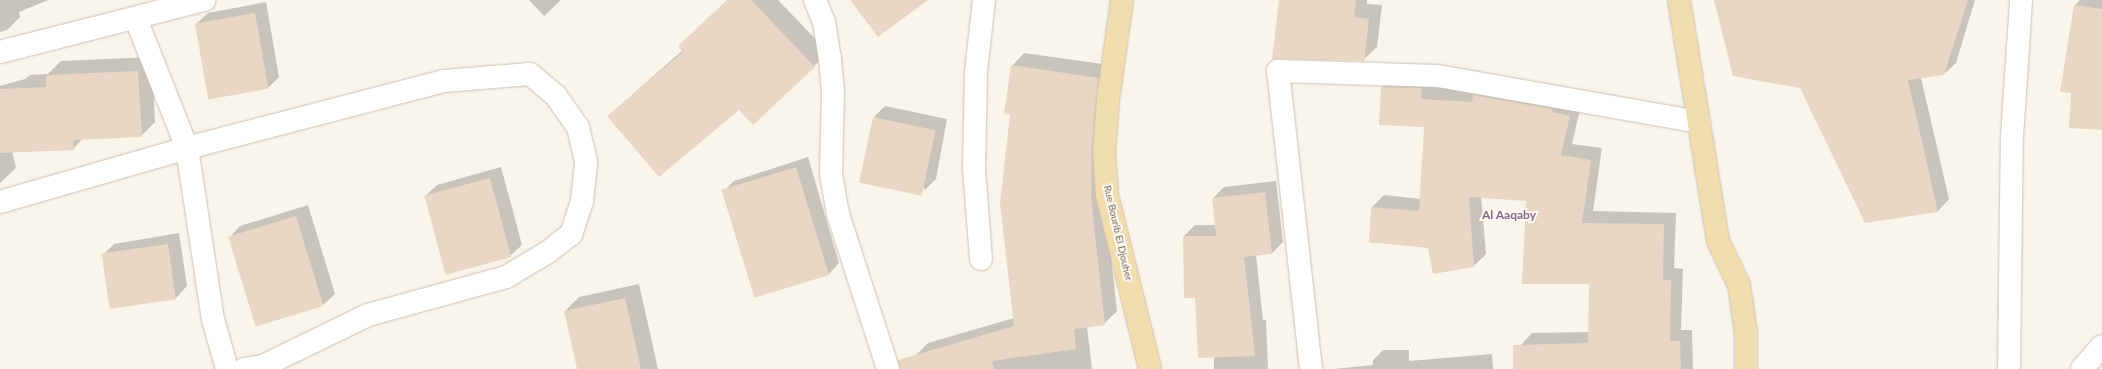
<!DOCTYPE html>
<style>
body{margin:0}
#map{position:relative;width:2102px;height:369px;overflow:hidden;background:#faf5eb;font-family:Lato,sans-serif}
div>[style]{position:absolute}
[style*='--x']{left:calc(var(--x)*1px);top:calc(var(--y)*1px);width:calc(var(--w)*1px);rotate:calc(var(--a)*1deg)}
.shadow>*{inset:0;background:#0003}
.building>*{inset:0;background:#ead6c4;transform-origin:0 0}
.roads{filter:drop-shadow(0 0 1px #ccbfb2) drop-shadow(0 0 1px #ccbfb2)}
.minor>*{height:22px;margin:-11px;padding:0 11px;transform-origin:11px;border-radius:11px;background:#fff}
.major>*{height:22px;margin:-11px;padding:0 11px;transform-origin:11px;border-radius:11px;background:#f0dcac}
span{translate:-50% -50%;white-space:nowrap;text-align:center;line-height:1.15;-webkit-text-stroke:4px #fdf9f1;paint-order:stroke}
.street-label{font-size:10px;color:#735f51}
.quarter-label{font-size:12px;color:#84698e;font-weight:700}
</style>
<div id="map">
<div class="shadow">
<i style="clip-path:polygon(0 0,48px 0,19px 12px,20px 17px,7px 30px,0 32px)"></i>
<i style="clip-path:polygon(529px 0,561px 0,544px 16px)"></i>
<i style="clip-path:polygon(727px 0,778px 0,828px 52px,814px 66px,739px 109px,608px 116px,683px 50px)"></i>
<i style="clip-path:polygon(1280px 0,1367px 0,1367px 4px,1382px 5px,1377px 47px,1363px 60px)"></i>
<i style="clip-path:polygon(1715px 0,1975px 0,1956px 63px,1944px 74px,1921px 78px,1949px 199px,1938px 211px,1801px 87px)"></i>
<i style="clip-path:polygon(2080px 0,2102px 0,2102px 129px,2075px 5px)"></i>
<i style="clip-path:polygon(266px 2px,279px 77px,268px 88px,196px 24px,208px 13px)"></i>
<i style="clip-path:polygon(1024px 53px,1110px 65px,1103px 184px,1117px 311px,1104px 324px,1087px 326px,1092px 369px,920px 369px,916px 355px,928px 343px,1014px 318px,1012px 66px)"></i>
<i style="clip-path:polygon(152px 57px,155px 122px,141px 136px,83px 138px,73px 149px,12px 151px,16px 168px,0 183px,0 86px,25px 79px,30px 75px,48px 74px,61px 61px)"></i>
<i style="clip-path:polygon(1394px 75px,1433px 77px,1433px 87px,1479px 90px,1581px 105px,1572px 144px,1602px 148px,1593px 211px,1676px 213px,1674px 268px,1683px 269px,1681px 330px,1692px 330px,1693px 369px,1520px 369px,1521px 345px,1532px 333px,1589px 332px,1590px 283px,1527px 200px,1481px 196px,1486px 254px,1474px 266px,1428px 247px,1370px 242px,1372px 207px,1384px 195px,1421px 199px,1425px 127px,1382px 87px)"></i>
<i style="clip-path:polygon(885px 106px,947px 119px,936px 179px,925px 190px,874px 117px)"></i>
<i style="clip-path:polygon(808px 157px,839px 263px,828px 275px,723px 192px,734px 181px)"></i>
<i style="clip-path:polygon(501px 167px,522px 245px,510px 256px,425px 196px,437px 185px)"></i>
<i style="clip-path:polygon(1276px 181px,1283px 242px,1272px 253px,1256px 255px,1263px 320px,1266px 320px,1268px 369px,1214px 369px,1214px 356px,1196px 297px,1185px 297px,1184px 236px,1195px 225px,1216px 225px,1213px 198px,1224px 187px)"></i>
<i style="clip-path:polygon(308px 205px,335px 294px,323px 305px,229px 238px,240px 226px)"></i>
<i style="clip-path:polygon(179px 233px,187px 286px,176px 298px,111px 308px,103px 255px,114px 244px)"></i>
<i style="clip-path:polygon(639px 284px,658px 369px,578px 369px,565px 311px,579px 297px)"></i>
<i style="clip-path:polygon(1383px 350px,1409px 350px,1409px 361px,1492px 354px,1493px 369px,1334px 369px,1373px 365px,1373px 360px)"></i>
</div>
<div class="building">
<i style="clip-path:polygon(727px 0,751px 0,815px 67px,753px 125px,739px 110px,659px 177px,607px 116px,683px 52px,678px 46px)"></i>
<i style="clip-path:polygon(850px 0,928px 0,878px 37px)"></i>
<i style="clip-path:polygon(1279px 0,1356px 0,1354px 17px,1369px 19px,1364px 61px,1272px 59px)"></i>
<i style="clip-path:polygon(1714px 0,1968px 0,1944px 75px,1908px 80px,1938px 212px,1865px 223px,1800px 88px,1733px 76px)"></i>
<i style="clip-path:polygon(2074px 5px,2102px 9px,2102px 130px,2069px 128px,2071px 93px,2060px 92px)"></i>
<i style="left:255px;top:13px;width:77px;height:61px;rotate:80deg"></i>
<i style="clip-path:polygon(1011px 65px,1099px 78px,1092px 151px,1091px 197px,1105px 325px,1074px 329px,1076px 349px,992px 361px,994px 369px,900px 369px,898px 360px,1014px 326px,1000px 203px,1010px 115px,1004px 114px)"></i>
<i style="clip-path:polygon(138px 71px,142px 137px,73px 140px,74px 150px,0 153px,0 89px,46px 87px,46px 75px)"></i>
<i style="clip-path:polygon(1381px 87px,1422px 88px,1421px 99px,1472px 102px,1473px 95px,1553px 109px,1552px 112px,1570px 116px,1561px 155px,1591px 160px,1582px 223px,1664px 224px,1663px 280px,1671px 280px,1670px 341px,1680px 341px,1681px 369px,1513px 369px,1513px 345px,1588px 343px,1589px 284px,1522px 284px,1526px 201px,1469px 197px,1474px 267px,1433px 274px,1428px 248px,1369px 242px,1371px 207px,1419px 211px,1424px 127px,1379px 125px)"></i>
<i style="left:873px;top:117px;width:64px;height:67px;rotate:12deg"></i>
<i style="left:796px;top:167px;width:113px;height:78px;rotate:73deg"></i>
<i style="left:490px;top:178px;width:82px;height:68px;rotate:75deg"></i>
<i style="clip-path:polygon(1265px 192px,1272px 254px,1244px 257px,1255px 356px,1198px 358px,1195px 298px,1184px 298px,1183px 236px,1216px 236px,1212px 198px)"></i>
<i style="left:296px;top:216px;width:94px;height:71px;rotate:73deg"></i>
<i style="left:168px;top:244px;width:56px;height:67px;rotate:82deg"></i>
<i style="clip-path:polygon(625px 298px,641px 369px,577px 369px,564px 311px)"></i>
</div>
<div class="roads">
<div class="minor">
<i style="--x:815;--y:0;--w:24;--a:68"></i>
<i style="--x:824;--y:22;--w:36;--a:81"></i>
<i style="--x:830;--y:58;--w:34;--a:85"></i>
<i style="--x:833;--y:92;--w:82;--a:91.4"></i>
<i style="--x:831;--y:174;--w:41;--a:80.1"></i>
<i style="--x:838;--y:214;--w:163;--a:72.1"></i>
<i style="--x:136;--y:19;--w:139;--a:68.4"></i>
<i style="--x:187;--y:148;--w:173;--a:81.4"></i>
<i style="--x:213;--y:319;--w:52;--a:74.4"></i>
<i style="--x:0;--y:52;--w:211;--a:-14.3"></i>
<i style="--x:0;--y:202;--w:195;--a:-16.1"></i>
<i style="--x:187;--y:148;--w:266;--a:-14.6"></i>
<i style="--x:444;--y:81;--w:86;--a:-4.7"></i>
<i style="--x:530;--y:74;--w:34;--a:40"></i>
<i style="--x:556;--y:96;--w:38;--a:55"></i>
<i style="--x:578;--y:127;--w:37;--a:77"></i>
<i style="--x:586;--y:163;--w:38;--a:96"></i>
<i style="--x:582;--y:201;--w:35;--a:108"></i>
<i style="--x:571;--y:234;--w:29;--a:142"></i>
<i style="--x:548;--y:252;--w:49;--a:149.2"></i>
<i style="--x:506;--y:277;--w:143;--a:164.6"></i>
<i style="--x:368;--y:315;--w:117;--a:154.1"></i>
<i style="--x:981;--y:259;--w:90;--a:-94.4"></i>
<i style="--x:974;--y:169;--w:97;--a:-88.8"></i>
<i style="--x:976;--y:72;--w:72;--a:-83.7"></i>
<i style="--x:244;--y:369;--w:19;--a:-9"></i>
<i style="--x:263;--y:366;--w:10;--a:17"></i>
<i style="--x:1311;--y:369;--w:300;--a:-96.3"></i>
<i style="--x:1278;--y:71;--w:160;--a:1.8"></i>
<i style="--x:1438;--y:76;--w:265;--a:10"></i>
<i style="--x:2009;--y:369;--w:232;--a:-89.3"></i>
<i style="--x:2012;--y:137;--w:137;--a:-86.2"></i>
<i style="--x:2082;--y:369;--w:30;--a:-49"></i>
</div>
<div class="major">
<i style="--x:1122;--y:0;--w:101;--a:98"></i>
<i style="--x:1108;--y:100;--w:52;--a:94.4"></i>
<i style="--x:1104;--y:152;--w:43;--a:86"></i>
<i style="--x:1107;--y:195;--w:179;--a:76.1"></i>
<i style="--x:1679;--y:0;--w:244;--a:80.8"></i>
<i style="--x:1718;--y:241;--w:49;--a:64.5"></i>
<i style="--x:1739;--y:285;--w:49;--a:81.7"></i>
<i style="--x:1746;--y:333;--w:36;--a:90"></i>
</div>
</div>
<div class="street-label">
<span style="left:1118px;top:233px;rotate:77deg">Rue Bourib El Djouher</span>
</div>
<div class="quarter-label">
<span style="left:1509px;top:215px">Al Aaqaby</span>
</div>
</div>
